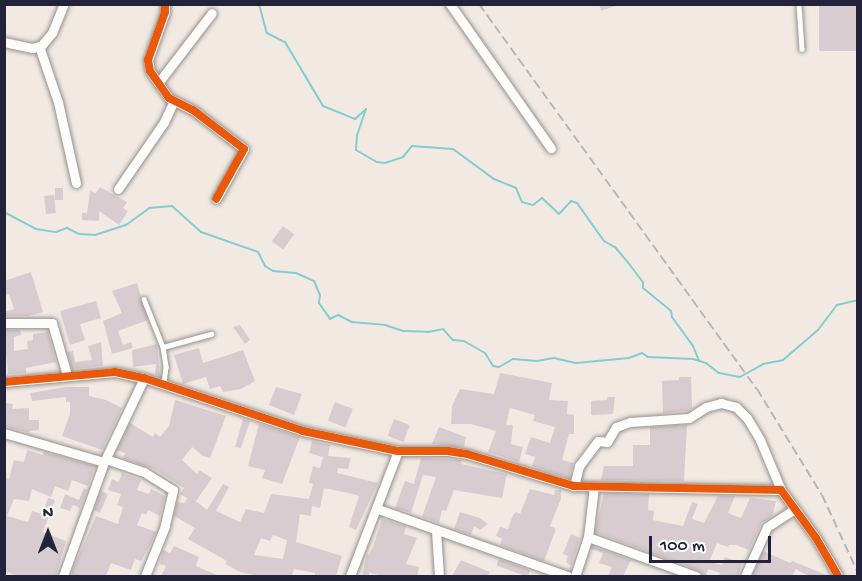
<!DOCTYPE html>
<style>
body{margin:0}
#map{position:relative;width:862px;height:581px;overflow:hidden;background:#f2eae2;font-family:"Gochi Hand",sans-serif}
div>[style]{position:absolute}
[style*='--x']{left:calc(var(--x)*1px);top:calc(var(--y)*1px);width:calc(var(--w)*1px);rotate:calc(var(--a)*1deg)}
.stream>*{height:2px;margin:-1px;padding:0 1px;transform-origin:1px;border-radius:1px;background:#83cdd0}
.building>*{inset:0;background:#d8ccd0;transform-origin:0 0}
.roads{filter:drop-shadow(0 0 2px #949090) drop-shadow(0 0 2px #949090)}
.lane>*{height:4.5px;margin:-2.25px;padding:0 2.25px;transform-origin:2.25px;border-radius:2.25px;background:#fdfcfb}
.street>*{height:9px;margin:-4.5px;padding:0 4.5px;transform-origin:4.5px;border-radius:4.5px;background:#fdfcfb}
.rail>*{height:2px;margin-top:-1px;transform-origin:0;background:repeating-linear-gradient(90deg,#b5b4b6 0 9px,transparent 0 13.5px)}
.cycleway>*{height:8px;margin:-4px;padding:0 4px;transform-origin:4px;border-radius:4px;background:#e8590c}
span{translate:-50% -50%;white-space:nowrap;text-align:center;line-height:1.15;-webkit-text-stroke:4.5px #fff;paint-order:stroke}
.frame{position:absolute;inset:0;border:6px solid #22223b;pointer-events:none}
.north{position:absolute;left:18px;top:503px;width:60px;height:60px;-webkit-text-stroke:4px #fff;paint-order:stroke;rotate:0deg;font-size:16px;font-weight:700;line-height:24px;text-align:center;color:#22223b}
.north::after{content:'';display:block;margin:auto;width:21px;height:27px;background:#22223b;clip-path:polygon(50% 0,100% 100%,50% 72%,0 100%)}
.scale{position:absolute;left:649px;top:536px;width:122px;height:27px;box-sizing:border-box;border:3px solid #22223b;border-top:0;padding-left:8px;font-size:18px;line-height:21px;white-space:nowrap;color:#22223b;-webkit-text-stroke:4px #fff;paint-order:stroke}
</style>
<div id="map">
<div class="stream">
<i style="--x:259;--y:4;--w:30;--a:75"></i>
<i style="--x:267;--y:33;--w:20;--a:27"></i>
<i style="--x:285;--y:42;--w:74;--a:59.3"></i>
<i style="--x:323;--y:106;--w:35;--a:22"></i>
<i style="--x:355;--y:119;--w:15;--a:-42"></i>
<i style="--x:366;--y:109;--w:28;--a:109"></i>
<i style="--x:357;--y:135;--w:15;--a:94"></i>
<i style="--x:356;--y:150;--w:24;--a:30"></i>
<i style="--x:377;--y:162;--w:8;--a:7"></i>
<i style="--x:385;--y:163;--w:19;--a:-18"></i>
<i style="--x:403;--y:157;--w:14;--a:-51"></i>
<i style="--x:412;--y:146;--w:41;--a:4.2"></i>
<i style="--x:453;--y:149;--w:51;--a:36.2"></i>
<i style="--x:494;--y:179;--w:24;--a:22"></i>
<i style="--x:516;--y:188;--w:15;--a:67"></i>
<i style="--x:522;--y:202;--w:11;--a:15"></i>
<i style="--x:533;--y:205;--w:11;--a:-38"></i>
<i style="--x:542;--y:198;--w:23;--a:43"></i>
<i style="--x:559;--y:214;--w:18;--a:-47"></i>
<i style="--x:571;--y:201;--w:6;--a:18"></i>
<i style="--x:577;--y:203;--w:47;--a:54.6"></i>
<i style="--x:604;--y:241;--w:13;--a:29"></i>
<i style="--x:615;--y:247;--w:23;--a:50"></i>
<i style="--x:630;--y:265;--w:21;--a:53"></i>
<i style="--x:643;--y:282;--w:6;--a:90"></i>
<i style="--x:643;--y:288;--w:36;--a:39"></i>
<i style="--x:671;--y:311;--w:6;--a:81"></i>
<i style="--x:672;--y:317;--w:36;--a:54"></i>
<i style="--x:693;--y:346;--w:16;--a:68"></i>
<i style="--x:4;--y:212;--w:36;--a:28"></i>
<i style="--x:36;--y:229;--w:20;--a:9"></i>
<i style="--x:56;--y:232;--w:12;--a:-20"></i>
<i style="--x:67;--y:228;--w:13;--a:27"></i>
<i style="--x:79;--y:234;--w:16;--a:4"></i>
<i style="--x:95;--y:235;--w:33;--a:-18"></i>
<i style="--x:126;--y:225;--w:29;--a:-36"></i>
<i style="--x:149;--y:208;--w:23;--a:-5"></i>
<i style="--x:172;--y:206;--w:39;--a:42"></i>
<i style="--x:201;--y:232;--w:60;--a:19.3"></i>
<i style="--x:258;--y:252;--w:16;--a:63"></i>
<i style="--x:265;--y:266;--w:9;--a:32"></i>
<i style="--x:273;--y:271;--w:23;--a:5"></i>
<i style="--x:296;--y:273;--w:20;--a:24"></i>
<i style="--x:314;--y:281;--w:15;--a:67"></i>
<i style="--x:320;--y:295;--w:8;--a:97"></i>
<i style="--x:319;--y:303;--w:19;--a:55"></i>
<i style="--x:330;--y:319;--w:9;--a:-27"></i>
<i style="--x:338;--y:315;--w:16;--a:27"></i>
<i style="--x:352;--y:322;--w:33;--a:5"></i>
<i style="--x:385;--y:325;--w:20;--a:18"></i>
<i style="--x:404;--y:331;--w:24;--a:2"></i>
<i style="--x:428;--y:332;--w:15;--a:-11"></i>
<i style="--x:443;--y:329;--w:15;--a:48"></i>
<i style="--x:453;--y:340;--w:11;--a:5"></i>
<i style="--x:464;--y:341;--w:24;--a:30"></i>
<i style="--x:485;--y:353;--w:15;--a:58"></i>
<i style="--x:493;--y:366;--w:6;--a:9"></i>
<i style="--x:499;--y:367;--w:16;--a:-30"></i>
<i style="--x:513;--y:359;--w:24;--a:5"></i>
<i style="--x:537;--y:361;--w:17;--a:-10"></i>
<i style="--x:554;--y:358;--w:23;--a:13"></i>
<i style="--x:576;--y:363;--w:53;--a:-5.4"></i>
<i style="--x:629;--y:358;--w:14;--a:-21"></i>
<i style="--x:642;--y:353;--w:7;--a:34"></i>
<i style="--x:648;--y:357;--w:45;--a:2.5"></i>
<i style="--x:693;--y:359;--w:14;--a:17"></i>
<i style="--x:706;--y:363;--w:16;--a:38"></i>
<i style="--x:719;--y:373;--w:21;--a:11"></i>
<i style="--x:740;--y:377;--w:26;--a:-29"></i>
<i style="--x:763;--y:364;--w:20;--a:-11"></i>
<i style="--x:783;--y:360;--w:46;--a:-40.6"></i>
<i style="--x:818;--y:330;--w:31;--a:-53"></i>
<i style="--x:837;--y:305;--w:22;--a:-13"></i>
</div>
<div class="building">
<i style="clip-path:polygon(599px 4px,618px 4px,618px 5px,601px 11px)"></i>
<i style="left:819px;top:4px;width:37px;height:47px"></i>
<i style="clip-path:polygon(100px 187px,127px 202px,123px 208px,128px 211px,119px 225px,99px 211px,99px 221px,82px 220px,82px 213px,87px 213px,90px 191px,96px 193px)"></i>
<i style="left:55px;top:188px;width:8px;height:12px"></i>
<i style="left:54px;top:195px;width:18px;height:10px;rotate:84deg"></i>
<i style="left:283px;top:226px;width:14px;height:19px;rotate:36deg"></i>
<i style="clip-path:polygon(31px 272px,43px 312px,28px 316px,4px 316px,4px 312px,14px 309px,9px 294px,4px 295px,4px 281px)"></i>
<i style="clip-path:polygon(137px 283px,148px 320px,118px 331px,123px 345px,131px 342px,133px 348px,112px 354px,103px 321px,122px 313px,112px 291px)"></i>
<i style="clip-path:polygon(96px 301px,101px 318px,80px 324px,85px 340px,70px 345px,60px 311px)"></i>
<i style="clip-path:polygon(240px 325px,250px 340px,245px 344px,233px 327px)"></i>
<i style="clip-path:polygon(4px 330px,20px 330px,21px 335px,14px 337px,14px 351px,28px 349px,27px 341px,33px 340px,33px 334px,48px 332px,56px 362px,26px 368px,26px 373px,8px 374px)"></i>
<i style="clip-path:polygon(101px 342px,103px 366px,72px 369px,67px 352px,73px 351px,75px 362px,92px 360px,88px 346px)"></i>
<i style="clip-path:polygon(157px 344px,160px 376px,155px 375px,156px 364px,133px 367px,132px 350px)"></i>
<i style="clip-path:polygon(199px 348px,203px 363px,243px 350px,255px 381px,241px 389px,223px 392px,220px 386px,210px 389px,206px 377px,183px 384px,174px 355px)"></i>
<i style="clip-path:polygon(500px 373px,552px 383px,549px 400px,568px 401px,567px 414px,574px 415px,574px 434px,569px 434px,562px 460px,573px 463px,569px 478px,532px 466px,535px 457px,525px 454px,531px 437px,550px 443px,555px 427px,533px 421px,535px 415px,510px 408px,506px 425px,513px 425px,511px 444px,523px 447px,519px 462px,488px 452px,496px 431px,471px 424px,451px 424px,452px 406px,460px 389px,494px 394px)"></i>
<i style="clip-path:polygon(679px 377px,691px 377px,692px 408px,687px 411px,663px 413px,662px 381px,679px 380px)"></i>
<i style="clip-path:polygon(66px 387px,89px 387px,89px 396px,106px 400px,122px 408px,102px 450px,62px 436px,70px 414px,70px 402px,66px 402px,66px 397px,32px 401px,30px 393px)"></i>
<i style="clip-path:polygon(276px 387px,302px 394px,294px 415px,269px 405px)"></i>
<i style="clip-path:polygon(607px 397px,615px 397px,613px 414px,591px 415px,591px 401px,607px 400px)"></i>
<i style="clip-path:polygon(evenodd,175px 400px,226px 416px,210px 458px,203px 456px,192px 447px,182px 460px,197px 474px,199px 470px,212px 478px,196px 501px,207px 510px,223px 484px,229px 487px,216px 511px,240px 522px,246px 509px,264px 513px,271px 494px,309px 499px,313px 484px,309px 483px,313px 466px,320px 468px,323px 457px,309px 453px,312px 441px,330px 445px,328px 456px,351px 458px,348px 469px,338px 468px,337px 473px,378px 483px,356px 530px,349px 527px,359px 496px,353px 494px,324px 488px,320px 508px,312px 506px,311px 516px,300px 514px,296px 542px,342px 556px,336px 576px,315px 576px,315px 573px,294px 569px,292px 576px,259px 576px,240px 572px,225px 564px,227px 561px,188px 539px,195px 528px,174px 516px,177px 502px,185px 503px,187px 498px,180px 494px,184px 488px,156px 470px,123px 458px,125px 453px,117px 450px,130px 423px,153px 437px,155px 433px,160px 437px,169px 426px,175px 400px,273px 535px,287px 540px,283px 559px,254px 555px,261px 538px,270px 541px,273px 535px)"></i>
<i style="left:335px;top:402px;width:19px;height:20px;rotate:21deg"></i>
<i style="clip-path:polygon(4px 403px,13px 404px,12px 409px,29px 408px,29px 420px,39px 420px,39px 430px,29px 431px,29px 433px,4px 426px)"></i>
<i style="clip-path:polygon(243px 419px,250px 421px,241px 448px,235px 447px)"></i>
<i style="left:394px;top:419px;width:17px;height:18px;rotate:21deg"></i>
<i style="clip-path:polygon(259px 424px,300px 437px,282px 484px,262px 478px,265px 470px,248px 466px)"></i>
<i style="clip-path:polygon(687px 425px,684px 481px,601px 480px,604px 466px,633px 466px,633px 445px,650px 445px,650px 427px)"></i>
<i style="clip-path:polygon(439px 427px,466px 437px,464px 447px,432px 444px)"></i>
<i style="clip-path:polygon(27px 450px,43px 455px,44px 452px,95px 466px,88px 486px,72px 480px,68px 491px,55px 486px,51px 497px,32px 489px,29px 501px,14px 499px,7px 516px,28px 522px,32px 511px,42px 514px,48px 498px,55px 500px,43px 532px,66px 541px,56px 576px,18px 576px,4px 571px,4px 477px,9px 479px,14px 460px,24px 462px)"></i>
<i style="clip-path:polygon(421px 458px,461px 460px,461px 464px,507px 474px,502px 498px,454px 490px,446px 511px,442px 510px,439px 523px,422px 517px,436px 477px,423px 475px,411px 513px,395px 508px,405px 481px,414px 484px)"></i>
<i style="clip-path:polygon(122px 473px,141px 480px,137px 490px,149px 494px,151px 489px,165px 496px,156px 531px,160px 516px,148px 510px,146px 515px,142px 513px,137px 525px,156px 532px,151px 543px,141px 561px,135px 559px,131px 570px,111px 563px,106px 576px,78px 576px,71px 574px,96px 516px,118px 524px,123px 507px,117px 505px,121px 494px,108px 490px,112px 479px,119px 482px)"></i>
<i style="clip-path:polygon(84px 488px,87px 490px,80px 508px,73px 505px,70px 511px,60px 508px,65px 494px,79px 500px)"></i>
<i style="clip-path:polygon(530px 489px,554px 495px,555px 490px,561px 490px,561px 499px,550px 526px,556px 529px,544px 561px,500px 545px,502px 539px,496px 536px,500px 527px,508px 529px,513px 515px,516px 512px,520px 514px)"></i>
<i style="clip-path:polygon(101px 491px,108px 494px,100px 513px,94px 510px)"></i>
<i style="clip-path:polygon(604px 493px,649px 494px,648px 510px,654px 511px,653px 520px,683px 526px,692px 502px,698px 504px,692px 519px,704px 523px,718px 496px,735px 496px,728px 513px,741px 518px,750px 498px,776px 501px,773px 515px,761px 524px,749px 550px,736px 545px,729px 545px,728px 547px,717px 543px,709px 562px,722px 565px,725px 557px,742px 563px,738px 576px,719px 576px,720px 573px,708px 569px,706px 576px,703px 576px,698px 570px,595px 532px)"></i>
<i style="clip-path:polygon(460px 512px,480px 518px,488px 524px,480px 530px,474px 526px,471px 535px,454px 529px)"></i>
<i style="clip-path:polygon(382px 519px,406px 526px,404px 534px,417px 538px,406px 564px,419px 567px,417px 576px,385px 576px,369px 573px,369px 576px,362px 576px,367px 554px,369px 555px,373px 547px)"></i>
<i style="clip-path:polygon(571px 534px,580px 538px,571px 566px,566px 562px,568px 556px,563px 554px)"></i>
<i style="clip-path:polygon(174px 546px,199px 557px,196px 566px,219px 576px,161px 576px,166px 566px,160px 564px,163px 550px,170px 553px)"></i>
<i style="clip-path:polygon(592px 546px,631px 560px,623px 576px,608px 576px,612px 567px,599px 563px,603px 553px,591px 549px)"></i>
<i style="clip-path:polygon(763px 551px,790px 563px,792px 561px,829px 576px,808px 576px,796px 569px,792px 576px,752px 576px)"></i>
<i style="left:499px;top:559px;width:33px;height:7px;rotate:20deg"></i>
<i style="clip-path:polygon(461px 560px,490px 572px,487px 576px,452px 576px)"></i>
</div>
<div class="roads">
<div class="lane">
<i style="--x:799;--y:4;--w:45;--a:86.2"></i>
<i style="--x:144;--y:299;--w:52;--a:68.4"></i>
<i style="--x:163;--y:347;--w:20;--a:81"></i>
<i style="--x:166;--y:367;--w:17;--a:97"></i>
<i style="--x:163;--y:347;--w:50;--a:-15.2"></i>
</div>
<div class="street">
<i style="--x:165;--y:4;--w:8;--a:90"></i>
<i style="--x:165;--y:12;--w:51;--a:109.5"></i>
<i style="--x:148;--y:60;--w:11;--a:80"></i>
<i style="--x:150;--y:71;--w:33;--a:55"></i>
<i style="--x:169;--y:98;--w:27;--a:27"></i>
<i style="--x:193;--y:110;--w:64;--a:37.4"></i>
<i style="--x:244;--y:149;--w:57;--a:119.2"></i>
<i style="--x:450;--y:4;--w:176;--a:55"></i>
<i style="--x:4;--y:42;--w:29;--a:12"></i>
<i style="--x:32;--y:48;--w:9;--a:-13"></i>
<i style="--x:41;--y:46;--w:17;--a:-50"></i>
<i style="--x:52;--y:33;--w:31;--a:-68"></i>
<i style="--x:39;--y:46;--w:59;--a:71.3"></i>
<i style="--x:58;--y:102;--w:83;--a:77.5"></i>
<i style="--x:158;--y:83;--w:88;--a:-52.4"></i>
<i style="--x:118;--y:189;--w:81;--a:-55.5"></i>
<i style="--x:164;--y:122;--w:23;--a:-65"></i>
<i style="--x:4;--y:323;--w:48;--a:0"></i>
<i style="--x:52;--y:323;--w:54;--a:73.9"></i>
<i style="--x:4;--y:382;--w:111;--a:-5.1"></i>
<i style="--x:115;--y:372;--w:30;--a:12"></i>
<i style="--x:144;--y:378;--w:168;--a:18.4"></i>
<i style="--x:303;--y:431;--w:97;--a:11.9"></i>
<i style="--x:398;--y:451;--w:50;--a:0"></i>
<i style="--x:448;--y:451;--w:19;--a:9"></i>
<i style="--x:467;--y:454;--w:112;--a:16.7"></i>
<i style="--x:574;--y:486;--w:207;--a:1.1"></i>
<i style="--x:781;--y:490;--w:59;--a:53.9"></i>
<i style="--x:816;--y:538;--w:44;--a:59.9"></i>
<i style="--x:4;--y:433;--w:104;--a:16.2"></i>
<i style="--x:106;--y:459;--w:40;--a:18.9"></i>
<i style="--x:144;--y:472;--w:34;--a:32"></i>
<i style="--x:173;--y:490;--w:37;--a:103"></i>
<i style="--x:165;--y:526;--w:54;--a:111.8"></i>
<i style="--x:574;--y:486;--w:21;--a:-76"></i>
<i style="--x:579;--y:466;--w:31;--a:-53"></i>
<i style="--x:598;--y:441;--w:9;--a:6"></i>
<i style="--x:607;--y:442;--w:17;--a:-59"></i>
<i style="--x:616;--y:427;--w:15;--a:-20"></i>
<i style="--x:630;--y:422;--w:59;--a:-3.9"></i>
<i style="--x:689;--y:418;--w:20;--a:-33"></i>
<i style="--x:706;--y:407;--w:16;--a:-15"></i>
<i style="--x:721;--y:403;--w:16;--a:15"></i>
<i style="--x:736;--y:407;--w:16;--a:45"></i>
<i style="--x:747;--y:418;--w:26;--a:59"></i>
<i style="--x:760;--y:440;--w:54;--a:67.2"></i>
<i style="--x:378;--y:509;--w:201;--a:19.5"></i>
<i style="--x:436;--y:531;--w:45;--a:86.2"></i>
<i style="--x:588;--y:537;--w:115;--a:19.9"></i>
<i style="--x:63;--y:576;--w:121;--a:-70.2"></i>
<i style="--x:104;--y:462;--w:93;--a:-64.5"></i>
<i style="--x:350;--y:576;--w:134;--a:-69"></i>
<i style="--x:575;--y:576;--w:41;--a:-71.6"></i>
<i style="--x:588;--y:537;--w:50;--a:-83.2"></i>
<i style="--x:745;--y:576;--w:54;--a:-65.8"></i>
<i style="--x:767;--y:527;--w:33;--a:-33"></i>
</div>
</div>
<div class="rail">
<i style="--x:479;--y:4;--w:475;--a:54.2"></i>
<i style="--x:757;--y:389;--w:124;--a:58.5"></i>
<i style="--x:822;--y:495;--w:86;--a:65.2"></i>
</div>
<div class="cycleway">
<i style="--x:165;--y:4;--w:8;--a:90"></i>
<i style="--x:165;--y:12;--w:51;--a:109.5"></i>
<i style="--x:148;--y:60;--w:11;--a:80"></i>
<i style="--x:150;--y:71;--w:33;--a:55"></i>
<i style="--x:169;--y:98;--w:27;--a:27"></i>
<i style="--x:193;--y:110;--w:64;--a:37.4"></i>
<i style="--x:244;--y:149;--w:57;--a:119.2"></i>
<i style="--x:4;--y:382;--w:111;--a:-5.1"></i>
<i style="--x:115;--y:372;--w:30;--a:12"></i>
<i style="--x:144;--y:378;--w:168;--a:18.4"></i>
<i style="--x:303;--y:431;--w:97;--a:11.9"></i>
<i style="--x:398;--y:451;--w:50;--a:0"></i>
<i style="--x:448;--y:451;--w:19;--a:9"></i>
<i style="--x:467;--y:454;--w:112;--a:16.7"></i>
<i style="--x:574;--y:486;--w:207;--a:1.1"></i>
<i style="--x:781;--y:490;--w:59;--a:53.9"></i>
<i style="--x:816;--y:538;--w:44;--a:59.9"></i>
</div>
<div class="frame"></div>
<div class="north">N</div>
<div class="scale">100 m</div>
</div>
